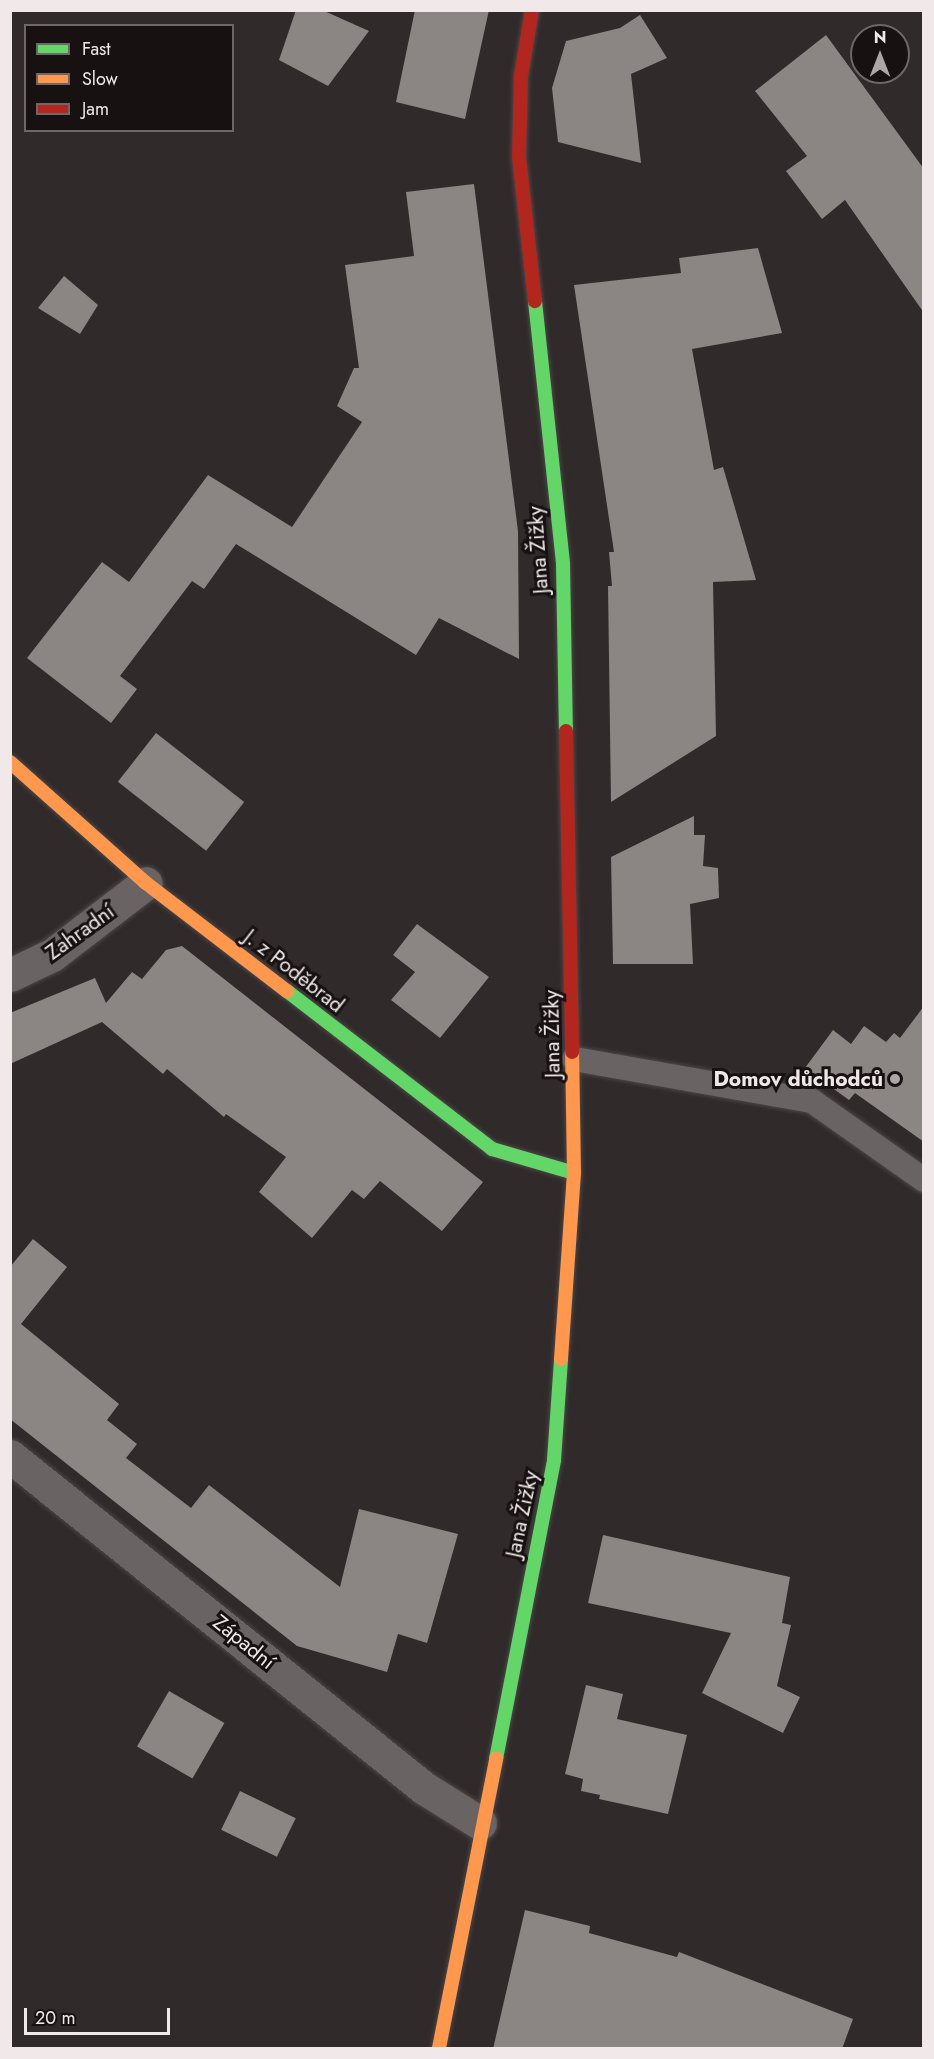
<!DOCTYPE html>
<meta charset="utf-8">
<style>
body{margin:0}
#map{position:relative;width:934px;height:2059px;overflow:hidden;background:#302a2a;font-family:Jost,sans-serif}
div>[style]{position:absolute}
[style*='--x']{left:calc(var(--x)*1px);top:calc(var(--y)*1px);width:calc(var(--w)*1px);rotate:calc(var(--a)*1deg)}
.building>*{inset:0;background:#8b8584;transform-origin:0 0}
.roads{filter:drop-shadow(0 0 2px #4b4647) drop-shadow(0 0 2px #4b4647)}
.lane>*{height:24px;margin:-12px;padding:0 12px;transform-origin:12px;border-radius:12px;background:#696364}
.street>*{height:33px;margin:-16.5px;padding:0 16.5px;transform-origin:16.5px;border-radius:16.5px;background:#696364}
.fast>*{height:14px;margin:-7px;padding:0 7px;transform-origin:7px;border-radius:7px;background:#63d668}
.slow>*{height:14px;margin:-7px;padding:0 7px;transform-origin:7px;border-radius:7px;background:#ff974d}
.jam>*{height:14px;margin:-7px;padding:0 7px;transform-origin:7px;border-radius:7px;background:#b3261e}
.dots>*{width:16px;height:16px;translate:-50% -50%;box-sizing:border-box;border:3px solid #171112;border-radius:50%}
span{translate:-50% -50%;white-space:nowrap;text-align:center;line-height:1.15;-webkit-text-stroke:6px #171112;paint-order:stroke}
.street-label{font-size:21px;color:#f1e8e9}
.poi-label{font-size:21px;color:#f1e8e9;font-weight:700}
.right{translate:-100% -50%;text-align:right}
.frame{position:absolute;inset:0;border:12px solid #f1e8e9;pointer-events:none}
.legend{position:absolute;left:24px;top:24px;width:210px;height:108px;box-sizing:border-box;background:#171112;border:2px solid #6e6768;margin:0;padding:8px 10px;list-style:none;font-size:18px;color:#f1e8e9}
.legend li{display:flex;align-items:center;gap:12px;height:30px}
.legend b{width:30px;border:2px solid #6e6768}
.north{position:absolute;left:850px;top:24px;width:60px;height:60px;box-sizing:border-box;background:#171112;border:2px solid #6e6768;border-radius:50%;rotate:0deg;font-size:16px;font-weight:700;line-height:24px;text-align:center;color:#f1e8e9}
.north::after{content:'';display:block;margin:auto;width:21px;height:27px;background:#ada6a6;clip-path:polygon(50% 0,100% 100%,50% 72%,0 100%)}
.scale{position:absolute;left:24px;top:2008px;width:146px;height:27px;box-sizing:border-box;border:3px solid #f1e8e9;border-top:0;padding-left:8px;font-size:18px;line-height:21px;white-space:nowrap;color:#f1e8e9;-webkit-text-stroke:4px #171112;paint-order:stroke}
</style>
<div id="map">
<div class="building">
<i style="clip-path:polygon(296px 10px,322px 10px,369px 31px,328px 86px,279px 60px)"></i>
<i style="clip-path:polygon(415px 10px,489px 10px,465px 119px,396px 102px)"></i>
<i style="clip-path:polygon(640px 15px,667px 58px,631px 74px,641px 163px,558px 142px,552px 88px,566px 41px,620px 28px)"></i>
<i style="clip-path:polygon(826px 35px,924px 169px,924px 313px,845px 200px,822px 219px,786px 171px,807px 156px,755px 91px)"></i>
<i style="clip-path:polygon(474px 184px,518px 531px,519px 659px,439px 618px,416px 655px,236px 544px,204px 589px,192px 581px,120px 676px,137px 689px,111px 723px,27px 658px,102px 562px,129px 582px,208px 475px,292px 527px,362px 422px,337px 406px,354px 368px,359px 368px,345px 265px,414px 256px,406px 192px)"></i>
<i style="clip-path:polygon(758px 248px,782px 333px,692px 349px,714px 470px,723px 467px,756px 580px,713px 582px,716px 736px,611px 802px,608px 586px,612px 586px,609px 552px,614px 552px,574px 285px,681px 273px,679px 258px)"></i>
<i style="clip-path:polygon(64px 276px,98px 305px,80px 334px,38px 308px)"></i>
<i style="left:156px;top:733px;width:112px;height:62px;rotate:38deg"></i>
<i style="clip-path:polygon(694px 816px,694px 835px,705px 835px,703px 866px,718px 868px,719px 898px,690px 904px,693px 964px,613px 964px,611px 857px)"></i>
<i style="clip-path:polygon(417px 924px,489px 977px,440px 1038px,391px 1000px,415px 972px,393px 955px)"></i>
<i style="clip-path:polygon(182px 946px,483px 1182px,442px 1231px,380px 1181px,364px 1199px,352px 1190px,312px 1238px,259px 1192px,286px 1157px,226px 1114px,224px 1117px,167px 1069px,163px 1074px,102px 1022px,10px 1064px,10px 1013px,95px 978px,106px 1003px,132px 972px,142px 979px,166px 950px)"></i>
<i style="clip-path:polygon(924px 1006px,924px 1142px,855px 1093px,849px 1100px,805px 1068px,833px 1030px,851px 1044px,864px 1026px,886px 1042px,894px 1033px,900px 1038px)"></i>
<i style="clip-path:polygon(33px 1239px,67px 1267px,21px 1324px,119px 1404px,107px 1420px,137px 1444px,126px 1458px,191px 1508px,209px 1485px,340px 1587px,359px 1509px,458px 1534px,427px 1643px,398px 1634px,387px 1672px,297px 1646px,10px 1419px,10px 1267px)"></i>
<i style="clip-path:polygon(603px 1535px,790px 1577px,782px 1623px,791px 1625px,777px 1686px,800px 1697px,783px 1733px,702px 1693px,731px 1633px,588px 1603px)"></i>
<i style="clip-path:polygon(586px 1685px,623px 1694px,617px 1719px,687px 1735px,668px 1814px,599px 1799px,600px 1795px,581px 1791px,583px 1779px,565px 1774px)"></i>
<i style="left:169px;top:1691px;width:64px;height:64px;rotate:30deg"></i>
<i style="left:240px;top:1791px;width:62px;height:43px;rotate:26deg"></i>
<i style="clip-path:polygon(525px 1910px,590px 1926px,589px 1933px,677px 1957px,679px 1952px,853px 2019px,842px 2049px,493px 2049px)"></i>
</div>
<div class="roads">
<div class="lane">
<i style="--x:574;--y:1059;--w:242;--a:10"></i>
<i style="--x:812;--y:1101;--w:137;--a:35.2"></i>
</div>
<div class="street">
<i style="--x:10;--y:975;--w:47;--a:-25.5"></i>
<i style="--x:52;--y:955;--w:118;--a:-37.5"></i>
<i style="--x:10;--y:1456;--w:531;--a:38.73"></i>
<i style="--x:424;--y:1788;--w:66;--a:32"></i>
</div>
<div class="fast">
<i style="--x:535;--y:301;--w:264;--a:83.9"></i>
<i style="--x:563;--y:564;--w:167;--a:89"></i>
<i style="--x:287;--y:991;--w:259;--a:37.6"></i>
<i style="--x:492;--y:1149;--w:85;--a:16.3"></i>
<i style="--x:496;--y:1759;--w:305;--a:-79"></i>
<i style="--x:554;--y:1460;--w:101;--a:-86"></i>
</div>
<div class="slow">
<i style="--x:10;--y:762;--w:182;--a:41.7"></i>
<i style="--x:146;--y:883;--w:178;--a:37.5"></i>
<i style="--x:561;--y:1359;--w:186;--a:-86"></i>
<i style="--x:574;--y:1173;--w:121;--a:-90.9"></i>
<i style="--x:439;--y:2048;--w:295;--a:-78.8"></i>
</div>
<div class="jam">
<i style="--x:532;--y:10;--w:67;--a:99.5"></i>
<i style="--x:521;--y:76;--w:81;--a:91.4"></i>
<i style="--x:519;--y:157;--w:145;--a:83.7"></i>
<i style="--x:566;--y:731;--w:321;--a:88.9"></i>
</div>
</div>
<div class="dots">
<i style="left:895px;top:1079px;background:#ada6a6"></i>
</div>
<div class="street-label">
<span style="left:538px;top:550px;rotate:-94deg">Jana Žižky</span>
<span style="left:80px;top:932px;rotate:-36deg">Zahradní</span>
<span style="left:294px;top:971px;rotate:38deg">J. z Poděbrad</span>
<span style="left:552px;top:1034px;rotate:-91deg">Jana Žižky</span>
<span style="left:522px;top:1514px;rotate:-78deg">Jana Žižky</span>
<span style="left:244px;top:1642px;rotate:39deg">Západní</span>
</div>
<div class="poi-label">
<span class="right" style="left:883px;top:1079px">Domov důchodců</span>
</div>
<div class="frame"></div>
<ul class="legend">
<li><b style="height:8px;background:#63d668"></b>Fast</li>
<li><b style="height:8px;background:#ff974d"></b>Slow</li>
<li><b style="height:8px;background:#b3261e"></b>Jam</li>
</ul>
<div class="north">N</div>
<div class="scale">20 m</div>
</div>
